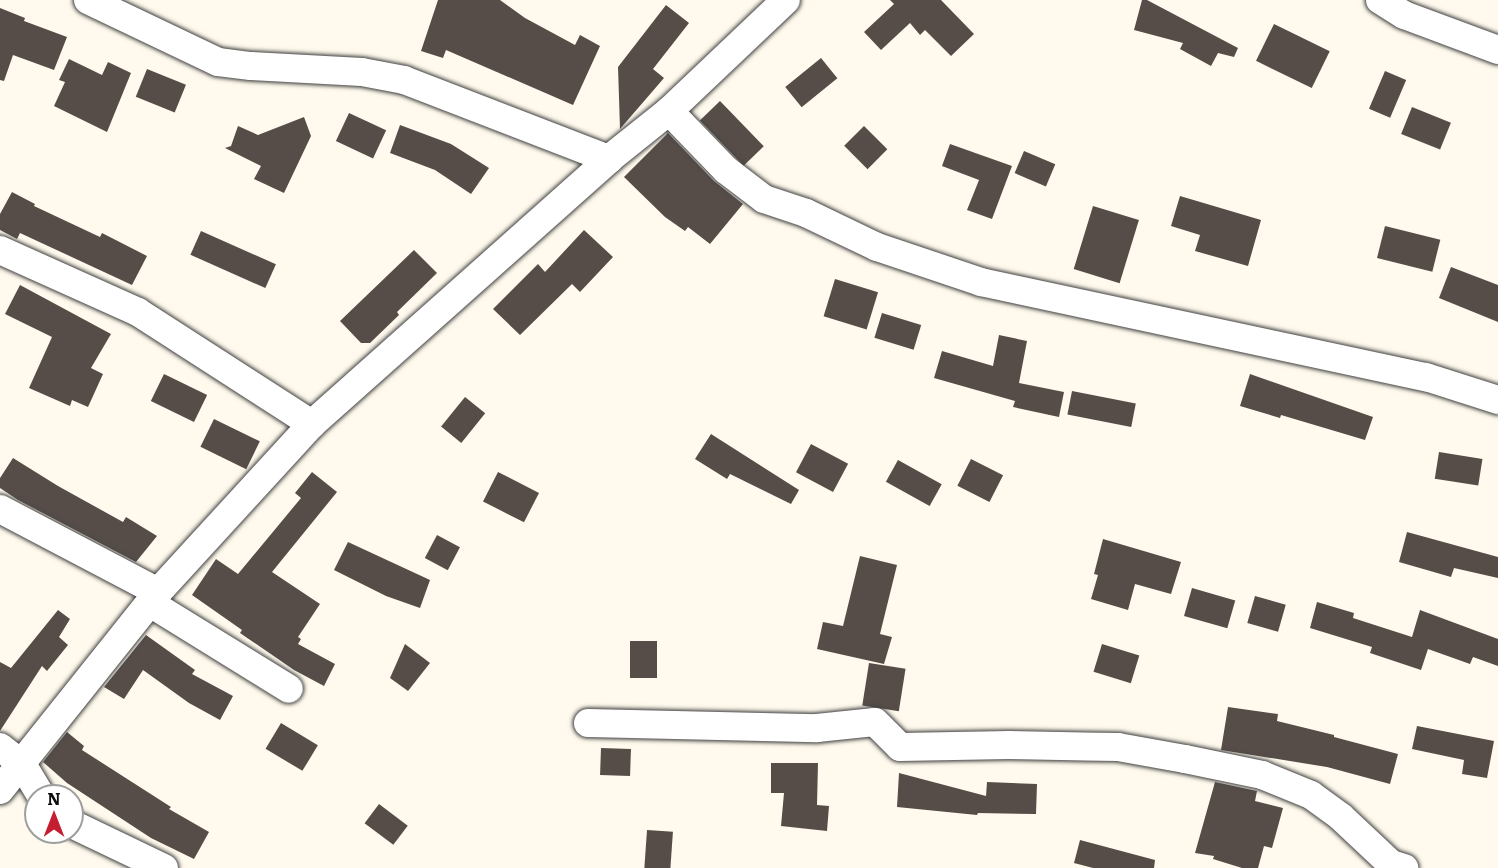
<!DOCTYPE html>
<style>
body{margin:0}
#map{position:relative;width:1498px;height:868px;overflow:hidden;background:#fffaed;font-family:Literata,serif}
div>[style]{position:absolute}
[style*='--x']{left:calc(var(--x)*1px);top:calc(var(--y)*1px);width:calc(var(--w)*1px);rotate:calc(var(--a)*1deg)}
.building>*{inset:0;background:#564d49;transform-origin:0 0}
.roads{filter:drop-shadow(0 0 2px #404040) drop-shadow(0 0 2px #404040)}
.street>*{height:28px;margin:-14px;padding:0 14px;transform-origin:14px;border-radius:14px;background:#fff}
span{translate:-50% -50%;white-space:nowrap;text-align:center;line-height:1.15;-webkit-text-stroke:6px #fff;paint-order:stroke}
.north{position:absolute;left:24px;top:784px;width:60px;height:60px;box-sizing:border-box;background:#fff;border:2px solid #9e9e9e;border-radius:50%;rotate:0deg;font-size:16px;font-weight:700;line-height:24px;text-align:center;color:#0d0d0d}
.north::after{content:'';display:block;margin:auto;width:21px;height:27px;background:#c51e30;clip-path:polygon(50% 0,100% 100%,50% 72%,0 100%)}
</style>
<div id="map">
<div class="building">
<i style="clip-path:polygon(438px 0,500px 0,525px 18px,575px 45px,580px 35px,600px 46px,573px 105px,446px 50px,443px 58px,421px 51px)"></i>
<i style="clip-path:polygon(890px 0,941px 0,974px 34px,951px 56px,925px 30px,920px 35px,910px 23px,881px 50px,864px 32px,894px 4px)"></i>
<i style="clip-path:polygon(1142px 0,1147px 0,1238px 48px,1234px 57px,1218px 53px,1211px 66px,1180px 49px,1183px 43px,1134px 30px)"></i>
<i style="clip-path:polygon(666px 5px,689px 23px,653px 69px,664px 78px,620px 129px,618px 67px)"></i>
<i style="clip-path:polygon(0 8px,25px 18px,24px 21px,67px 37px,54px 70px,13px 55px,4px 81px,0 80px)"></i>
<i style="left:1274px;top:24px;width:62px;height:41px;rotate:26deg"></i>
<i style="left:821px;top:58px;width:26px;height:46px;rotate:51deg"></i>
<i style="clip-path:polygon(69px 59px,102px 75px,108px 62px,131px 73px,107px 132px,54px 106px,65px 82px,59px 80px)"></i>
<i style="left:147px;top:69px;width:42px;height:30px;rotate:22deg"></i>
<i style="left:1385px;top:71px;width:23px;height:41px;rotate:23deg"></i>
<i style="left:720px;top:101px;width:63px;height:28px;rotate:46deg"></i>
<i style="left:1412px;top:107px;width:42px;height:29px;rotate:22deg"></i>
<i style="left:349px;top:113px;width:41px;height:31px;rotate:25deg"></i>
<i style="clip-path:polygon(304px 117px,311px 136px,284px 193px,254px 179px,261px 166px,225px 148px,231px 146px,238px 126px,258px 135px)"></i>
<i style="clip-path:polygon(400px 125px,451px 144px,489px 168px,471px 194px,435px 170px,390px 153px)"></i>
<i style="left:864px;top:126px;width:33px;height:28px;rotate:45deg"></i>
<i style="clip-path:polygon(668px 133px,714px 181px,743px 204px,710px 244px,688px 227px,685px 231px,665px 217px,624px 177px)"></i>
<i style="clip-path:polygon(950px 144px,1012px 166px,992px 219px,967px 210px,979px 180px,942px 166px)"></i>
<i style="left:1024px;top:151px;width:34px;height:24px;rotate:23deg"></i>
<i style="clip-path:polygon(12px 192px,35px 204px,34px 206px,100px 237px,102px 233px,147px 256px,132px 285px,20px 233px,17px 239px,0 230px,0 214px)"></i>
<i style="clip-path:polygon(1180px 196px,1261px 220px,1248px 266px,1195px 251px,1200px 235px,1171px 226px)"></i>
<i style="left:1093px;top:206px;width:48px;height:66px;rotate:17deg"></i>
<i style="left:1385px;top:226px;width:57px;height:33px;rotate:14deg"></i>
<i style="clip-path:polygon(584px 230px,613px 257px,580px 292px,572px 284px,520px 335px,493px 309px,538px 264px,545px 272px)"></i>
<i style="left:201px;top:231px;width:82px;height:26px;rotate:24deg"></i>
<i style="clip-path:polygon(414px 250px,437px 273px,397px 312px,399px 315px,370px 343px,361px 343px,340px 321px)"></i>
<i style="clip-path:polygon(1451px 267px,1498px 285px,1498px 322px,1439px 298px)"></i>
<i style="left:835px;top:279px;width:45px;height:39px;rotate:17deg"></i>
<i style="clip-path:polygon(20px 285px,111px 334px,91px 368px,103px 374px,88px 407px,72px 400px,70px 406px,29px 388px,52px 337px,5px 314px)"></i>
<i style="left:882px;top:313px;width:41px;height:26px;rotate:17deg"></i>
<i style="clip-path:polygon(999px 335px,1027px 341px,1019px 383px,1064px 392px,1059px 417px,1013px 407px,1015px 401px,934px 378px,942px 351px,993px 366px)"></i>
<i style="left:164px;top:374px;width:48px;height:30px;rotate:26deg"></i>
<i style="clip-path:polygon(1250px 374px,1373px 417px,1365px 440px,1281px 415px,1280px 418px,1240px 406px)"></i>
<i style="left:1072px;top:391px;width:65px;height:24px;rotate:11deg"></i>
<i style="left:465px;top:397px;width:26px;height:38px;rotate:39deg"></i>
<i style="left:214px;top:419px;width:51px;height:31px;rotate:26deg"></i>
<i style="clip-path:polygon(711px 434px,799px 490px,791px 504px,730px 474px,727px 479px,695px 459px)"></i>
<i style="left:811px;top:444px;width:42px;height:32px;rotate:28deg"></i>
<i style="left:1439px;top:452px;width:44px;height:27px;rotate:9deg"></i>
<i style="clip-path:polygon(13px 458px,58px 486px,123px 522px,126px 517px,157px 536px,136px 562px,18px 500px,0 488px,0 478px)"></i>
<i style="left:971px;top:459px;width:36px;height:30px;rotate:27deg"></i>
<i style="left:898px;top:460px;width:50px;height:25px;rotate:29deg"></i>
<i style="clip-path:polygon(312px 472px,337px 492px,272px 572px,320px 604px,298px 637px,301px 639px,298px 644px,335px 664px,324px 686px,294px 670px,240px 633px,242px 630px,192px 595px,216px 559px,238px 574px,301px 498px,295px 493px)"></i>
<i style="left:498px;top:472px;width:46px;height:33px;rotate:27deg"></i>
<i style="clip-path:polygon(1407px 532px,1498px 557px,1498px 578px,1454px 568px,1451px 577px,1399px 562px)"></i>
<i style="left:437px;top:535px;width:26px;height:26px;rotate:28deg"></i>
<i style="clip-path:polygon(1103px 539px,1181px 562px,1171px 594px,1135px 584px,1128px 610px,1091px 599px,1098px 575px,1094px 574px)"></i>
<i style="clip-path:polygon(348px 542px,430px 580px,420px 608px,386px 596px,334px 570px)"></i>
<i style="clip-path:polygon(860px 556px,897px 565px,880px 634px,892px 637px,884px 664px,817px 649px,823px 622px,843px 626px)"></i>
<i style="left:1192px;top:588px;width:45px;height:29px;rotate:16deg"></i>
<i style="left:1255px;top:596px;width:32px;height:28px;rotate:16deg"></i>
<i style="clip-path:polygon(1317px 602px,1354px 613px,1353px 618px,1412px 637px,1420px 610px,1498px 639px,1498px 666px,1473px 657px,1470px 664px,1428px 649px,1421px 670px,1370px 653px,1372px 647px,1310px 628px)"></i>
<i style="clip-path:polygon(58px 610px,70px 619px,59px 637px,68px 645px,47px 671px,42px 666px,0 731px,0 662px,11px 668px)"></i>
<i style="clip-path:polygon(146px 635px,195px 670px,192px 674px,233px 696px,220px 720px,189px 703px,143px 670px,124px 699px,104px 687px)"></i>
<i style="left:630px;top:641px;width:27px;height:37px"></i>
<i style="clip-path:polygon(405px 644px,430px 663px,408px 691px,390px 678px)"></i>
<i style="left:1102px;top:644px;width:39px;height:29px;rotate:17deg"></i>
<i style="left:869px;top:663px;width:37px;height:43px;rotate:9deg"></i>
<i style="clip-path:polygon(1228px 707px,1278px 714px,1277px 721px,1334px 735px,1334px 737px,1398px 754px,1390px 784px,1327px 767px,1221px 750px)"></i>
<i style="left:281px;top:723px;width:43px;height:30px;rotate:31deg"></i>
<i style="clip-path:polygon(1417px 726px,1494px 741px,1487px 778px,1462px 774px,1464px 760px,1412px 749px)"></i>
<i style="clip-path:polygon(67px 732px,84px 746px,82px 750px,171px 807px,169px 809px,209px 832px,194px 859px,151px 838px,67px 783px,43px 762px)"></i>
<i style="left:601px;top:748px;width:30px;height:27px;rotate:2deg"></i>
<i style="clip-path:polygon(771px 763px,818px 763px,817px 805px,829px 806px,827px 831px,781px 826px,784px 793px,771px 793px)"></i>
<i style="clip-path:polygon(899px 773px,986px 796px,987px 782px,1037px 784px,1036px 814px,978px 813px,977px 815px,897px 807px)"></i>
<i style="clip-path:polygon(1215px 782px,1257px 791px,1255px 801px,1283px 808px,1272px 848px,1264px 846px,1258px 868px,1242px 868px,1213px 859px,1214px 856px,1195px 853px)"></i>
<i style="left:379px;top:804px;width:36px;height:24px;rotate:37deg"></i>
<i style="left:647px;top:830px;width:26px;height:38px;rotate:4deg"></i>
<i style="clip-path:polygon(1080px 840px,1155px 860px,1154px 868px,1093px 868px,1074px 863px)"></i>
</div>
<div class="roads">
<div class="street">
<i style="--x:88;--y:0;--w:144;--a:25.5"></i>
<i style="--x:218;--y:62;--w:33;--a:7"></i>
<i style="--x:251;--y:66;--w:111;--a:3.1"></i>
<i style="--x:362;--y:72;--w:43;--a:10.8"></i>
<i style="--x:404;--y:80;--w:220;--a:21.1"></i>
<i style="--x:1380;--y:0;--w:28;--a:32"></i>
<i style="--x:1404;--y:15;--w:100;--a:20.4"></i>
<i style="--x:669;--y:111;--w:82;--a:46"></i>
<i style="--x:726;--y:170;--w:48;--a:37.3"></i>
<i style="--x:764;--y:199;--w:44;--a:18.4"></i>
<i style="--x:806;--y:213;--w:79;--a:25.6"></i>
<i style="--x:877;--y:247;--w:110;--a:18.6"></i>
<i style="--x:981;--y:282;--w:455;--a:12.1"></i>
<i style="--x:1426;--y:377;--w:76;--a:17.7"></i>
<i style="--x:0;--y:250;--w:151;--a:24.2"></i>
<i style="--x:138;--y:312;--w:207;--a:32.8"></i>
<i style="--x:0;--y:509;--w:178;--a:27.7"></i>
<i style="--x:150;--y:603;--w:163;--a:31.7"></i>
<i style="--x:588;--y:723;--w:229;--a:1.3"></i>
<i style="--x:817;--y:728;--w:58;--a:-5.9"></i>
<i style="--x:875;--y:722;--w:35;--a:45"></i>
<i style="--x:900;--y:747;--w:109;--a:-1.1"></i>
<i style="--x:1009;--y:745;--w:109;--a:1.1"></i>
<i style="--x:1118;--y:747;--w:68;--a:10.2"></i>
<i style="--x:1185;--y:759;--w:79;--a:11.7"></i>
<i style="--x:1262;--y:775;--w:53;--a:22.2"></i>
<i style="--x:1311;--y:795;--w:37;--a:36"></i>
<i style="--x:1341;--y:817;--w:69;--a:43.2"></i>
<i style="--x:1391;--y:864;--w:14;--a:17"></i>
<i style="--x:0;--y:747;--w:28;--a:38"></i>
<i style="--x:22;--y:764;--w:37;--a:59"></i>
<i style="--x:0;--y:790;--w:253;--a:-51.4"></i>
<i style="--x:158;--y:592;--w:228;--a:-47.5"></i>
<i style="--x:312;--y:424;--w:398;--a:-41.7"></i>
<i style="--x:609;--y:159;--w:77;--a:-38.7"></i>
<i style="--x:669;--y:111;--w:161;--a:-43.5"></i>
<i style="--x:72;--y:824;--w:102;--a:25.6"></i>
</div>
</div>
<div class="north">N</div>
</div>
